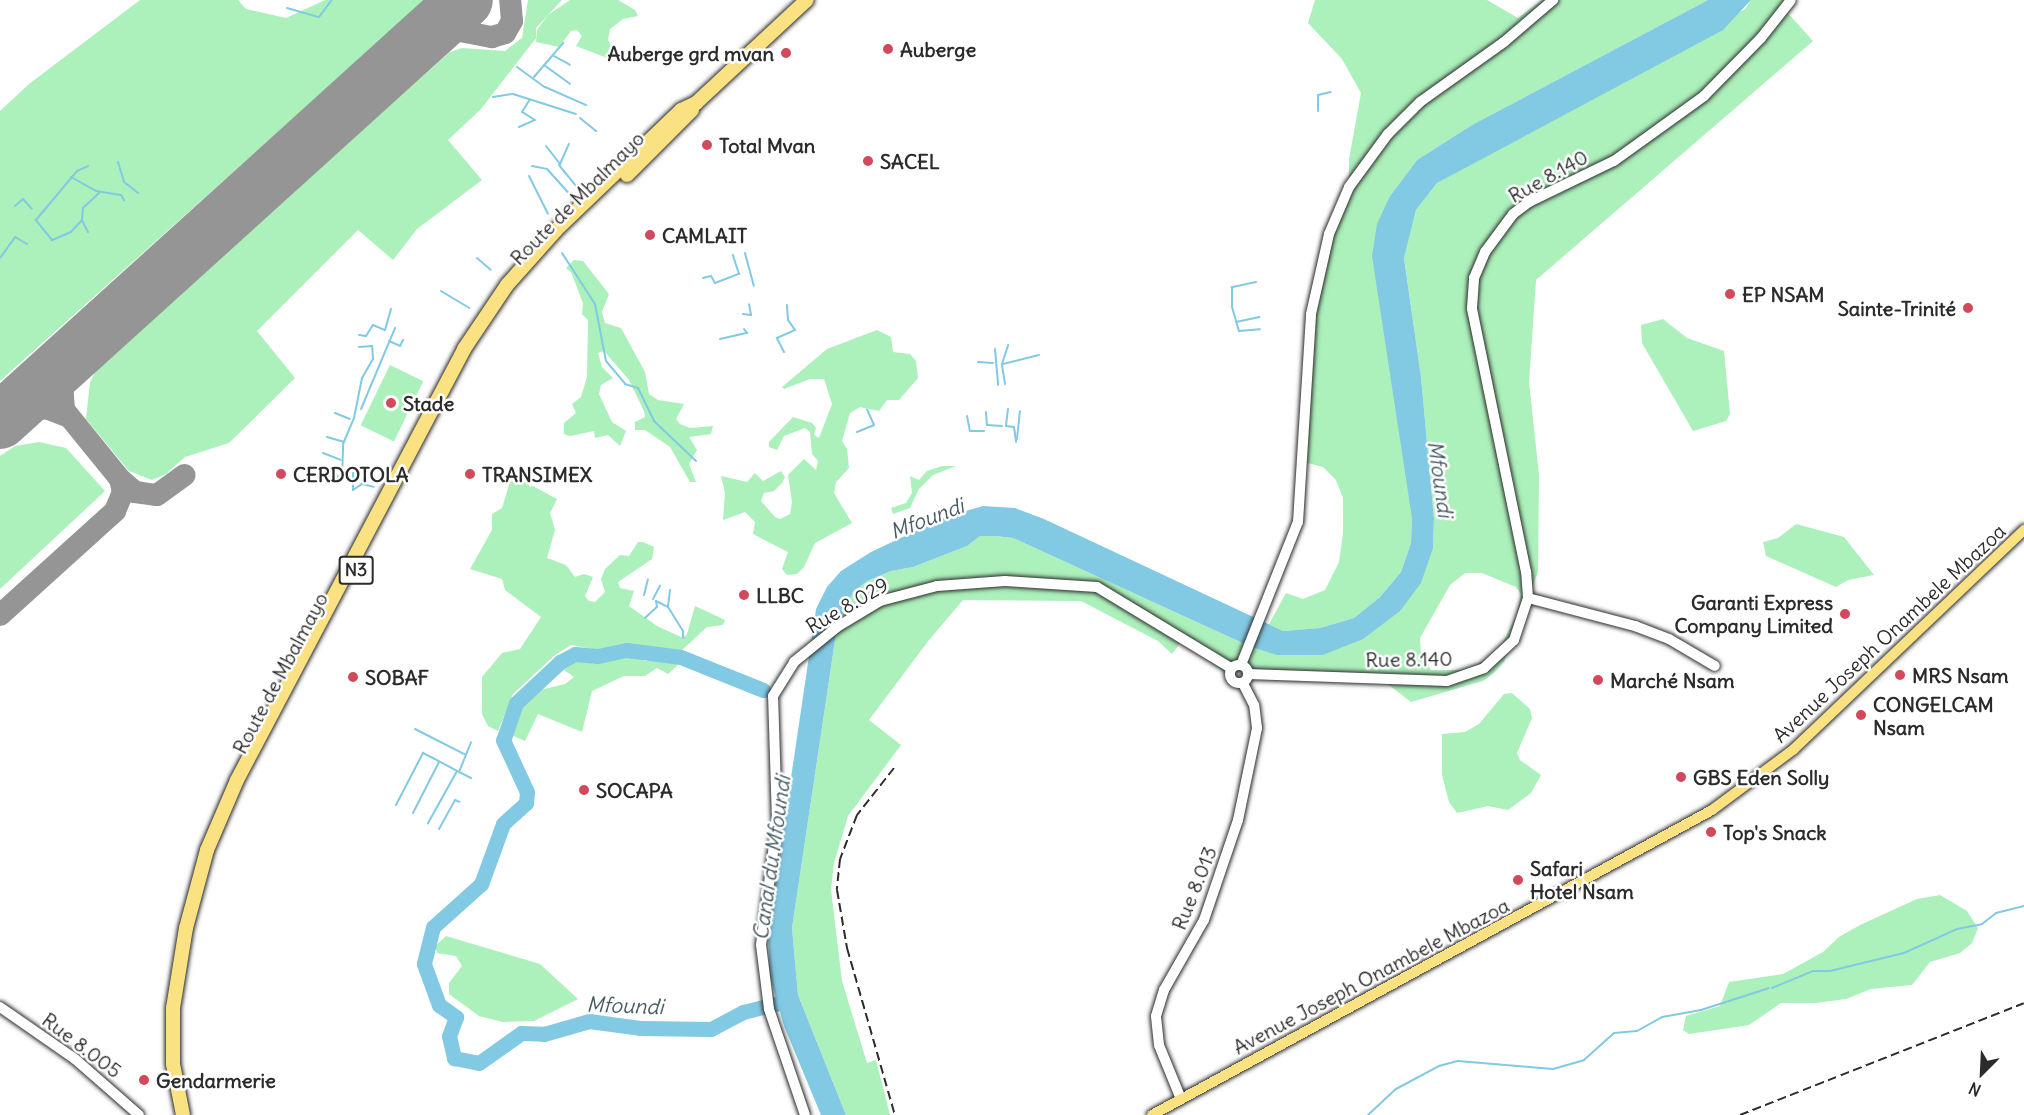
<!DOCTYPE html>
<meta charset="utf-8">
<style>
body{margin:0}
#map{position:relative;width:2024px;height:1115px;overflow:hidden;background:#fff;font-family:Delius,sans-serif}
div>[style]{position:absolute}
[style*='--x']{left:calc(var(--x)*1px);top:calc(var(--y)*1px);width:calc(var(--w)*1px);rotate:calc(var(--a)*1deg)}
.green>*{inset:0;background:#acf0bb;transform-origin:0 0}
.water>*{inset:0;background:#82c9e3}
.stream>*{height:2px;margin:-1px;padding:0 1px;transform-origin:1px;border-radius:1px;background:#82c9e3}
.river>*{height:15px;margin:-7.5px;padding:0 7.5px;transform-origin:7.5px;border-radius:7.5px;background:#82c9e3}
.taxiway>*{height:22px;margin:-11px;padding:0 11px;transform-origin:11px;border-radius:11px;background:#959595}
.runway>*{height:56px;margin:-28px;padding:0 28px;transform-origin:28px;border-radius:28px;background:#959595}
.roads{filter:drop-shadow(0 0 2px #2b2b2b) drop-shadow(0 0 2px #2b2b2b)}
.secondary>*{height:10px;margin:-5px;padding:0 5px;transform-origin:5px;border-radius:5px;background:#fff}
.secondary>.ring{margin:-5px;padding:0;box-sizing:content-box;background:none;border:10px solid #fff;border-radius:50%}
.primary>*{height:10px;margin:-5px;padding:0 5px;transform-origin:5px;border-radius:5px;background:#fae181}
.highway>*{height:14px;margin:-7px;padding:0 7px;transform-origin:7px;border-radius:7px;background:#fae181}
.rail>*{height:2px;margin-top:-1px;transform-origin:0;background:repeating-linear-gradient(90deg,#2b2b2b 0 9px,transparent 0 13.5px)}
.dots>*{width:16px;height:16px;translate:-50% -50%;box-sizing:border-box;border:3px solid #fff;border-radius:50%}
span{translate:-50% -50%;white-space:nowrap;text-align:center;line-height:1.15;-webkit-text-stroke:5px #fff;paint-order:stroke}
.shield-label span{padding:2px 4px;background:#fff;border:2px solid;border-radius:4px;-webkit-text-stroke-width:0}
.shield-label{font-size:18px;color:#2b2b2b;font-weight:700}
.poi-label{font-size:20px;color:#2b2b2b;font-weight:700}
.left{translate:0 -50%;text-align:left}
.right{translate:-100% -50%;text-align:right}
.street-label{font-size:20px;color:#2b2b2b}
.water-label{font-size:21px;color:#455a62;font-style:italic}
.north{position:absolute;left:1952px;top:1043px;width:60px;height:60px;-webkit-text-stroke:4px #fff;paint-order:stroke;rotate:204deg;font-size:16px;font-weight:700;line-height:24px;text-align:center;color:#2b2b2b}
.north::after{content:'';display:block;margin:auto;width:21px;height:27px;background:#2b2b2b;clip-path:polygon(50% 0,100% 100%,50% 72%,0 100%)}
</style>
<div id="map">
<div class="green">
<i style="clip-path:polygon(140px 0,238px 0,246px 9px,286px 18px,325px 0,425px 0,0 381px,0 111px,29px 84px)"></i>
<i style="clip-path:polygon(528px 0,562px 0,536px 28px,536px 38px,481px 109px,448px 140px,482px 180px,417px 229px,393px 260px,358px 230px,257px 331px,295px 378px,229px 443px,185px 457px,166px 474px,152px 480px,129px 471px,86px 419px,90px 382px,100px 363px,450px 52px,462px 48px,505px 51px,522px 38px)"></i>
<i style="clip-path:polygon(570px 0,618px 0,635px 10px,638px 16px,623px 19px,610px 29px,608px 40px,614px 50px,610px 59px,576px 46px,582px 36px,577px 30px,571px 31px,559px 47px,536px 42px,537px 30px,548px 15px)"></i>
<i style="clip-path:polygon(1315px 0,1487px 0,1518px 18px,1542px 0,1708px 0,1472px 125px,1417px 160px,1390px 196px,1412px 518px,1411px 543px,1401px 572px,1380px 597px,1354px 618px,1320px 628px,1283px 631px,1268px 626px,1286px 593px,1303px 599px,1325px 590px,1339px 562px,1343px 533px,1343px 498px,1336px 480px,1323px 467px,1304px 462px,1318px 272px,1349px 187px,1349px 159px,1361px 93px,1342px 59px,1308px 23px)"></i>
<i style="clip-path:polygon(evenodd,1751px 0,1791px 0,1785px 10px,1813px 41px,1536px 280px,1529px 382px,1539px 475px,1538px 572px,1504px 662px,1494px 673px,1483px 681px,1411px 702px,1380px 678px,1223px 671px,1181px 642px,1172px 654px,1158px 641px,1081px 601px,963px 600px,929px 640px,869px 720px,901px 745px,848px 816px,834px 863px,831px 890px,842px 981px,867px 1063px,876px 1060px,890px 1115px,846px 1115px,798px 995px,792px 928px,837px 627px,853px 592px,867px 581px,891px 571px,913px 567px,967px 546px,980px 536px,995px 536px,1013px 538px,1249px 646px,1323px 655px,1433px 548px,1434px 519px,1421px 377px,1404px 257px,1416px 210px,1437px 183px,1745px 9px,1751px 0,1465px 573px,1482px 573px,1516px 587px,1521px 594px,1517px 614px,1499px 650px,1480px 663px,1463px 670px,1431px 670px,1421px 655px,1420px 638px,1450px 585px,1465px 573px)"></i>
<i style="clip-path:polygon(574px 260px,583px 261px,609px 294px,602px 312px,605px 323px,621px 328px,645px 372px,649px 394px,658px 400px,684px 404px,676px 419px,680px 424px,690px 428px,713px 426px,711px 434px,689px 437px,697px 450px,689px 464px,696px 482px,690px 482px,670px 447px,645px 430px,635px 430px,635px 422px,645px 417px,644px 411px,629px 380px,604px 351px,598px 353px,602px 367px,613px 378px,601px 385px,599px 394px,612px 422px,626px 431px,620px 446px,608px 435px,595px 438px,594px 431px,570px 436px,564px 434px,564px 423px,576px 413px,572px 404px,581px 397px,587px 377px,588px 320px,582px 314px,583px 303px,571px 272px,566px 268px)"></i>
<i style="clip-path:polygon(1663px 319px,1687px 338px,1724px 351px,1730px 414px,1726px 421px,1693px 431px,1642px 343px,1641px 325px)"></i>
<i style="clip-path:polygon(877px 330px,891px 337px,893px 352px,910px 354px,916px 361px,918px 378px,899px 400px,887px 400px,879px 411px,860px 407px,850px 413px,842px 441px,847px 449px,849px 468px,836px 482px,834px 493px,852px 523px,815px 543px,804px 567px,797px 574px,787px 575px,782px 569px,788px 552px,753px 534px,755px 522px,745px 512px,723px 520px,725px 493px,721px 476px,747px 482px,755px 473px,763px 481px,781px 471px,785px 477px,782px 483px,774px 491px,764px 493px,761px 501px,775px 517px,780px 519px,790px 514px,792px 502px,788px 475px,804px 459px,816px 470px,818px 461px,812px 454px,810px 432px,805px 428px,784px 436px,777px 450px,769px 447px,769px 442px,793px 417px,812px 423px,816px 428px,814px 435px,819px 438px,832px 404px,824px 379px,810px 379px,784px 389px,782px 387px,827px 349px)"></i>
<i style="left:390px;top:365px;width:37px;height:67px;rotate:26deg"></i>
<i style="clip-path:polygon(39px 442px,66px 448px,105px 491px,0 589px,0 456px,15px 446px)"></i>
<i style="clip-path:polygon(942px 466px,956px 466px,933px 475px,919px 489px,910px 508px,893px 514px,891px 508px,906px 503px,912px 493px,910px 476px,919px 480px,927px 471px)"></i>
<i style="clip-path:polygon(518px 478px,557px 499px,550px 513px,555px 530px,547px 558px,566px 565px,575px 577px,584px 574px,593px 577px,585px 596px,589px 601px,595px 602px,605px 592px,601px 579px,605px 569px,620px 555px,629px 556px,638px 542px,643px 542px,654px 547px,652px 559px,618px 582px,620px 588px,634px 591px,629px 606px,657px 626px,683px 638px,687px 634px,695px 606px,725px 620px,723px 625px,707px 627px,681px 651px,651px 653px,631px 646px,598px 650px,571px 645px,555px 655px,513px 694px,498px 731px,488px 726px,482px 714px,482px 677px,502px 653px,520px 649px,541px 617px,505px 590px,502px 579px,470px 569px,492px 530px,492px 514px,502px 508px,510px 482px)"></i>
<i style="clip-path:polygon(1796px 524px,1844px 537px,1874px 575px,1848px 580px,1836px 587px,1766px 556px,1763px 542px,1778px 538px)"></i>
<i style="clip-path:polygon(629px 655px,645px 661px,673px 661px,678px 665px,668px 674px,657px 668px,645px 676px,624px 676px,592px 691px,582px 732px,538px 714px,525px 741px,513px 736px,512px 728px,524px 703px,540px 690px,565px 684px,574px 677px,564px 670px,567px 663px,575px 658px,594px 664px)"></i>
<i style="clip-path:polygon(1512px 693px,1530px 709px,1532px 718px,1517px 753px,1520px 760px,1541px 775px,1531px 793px,1508px 810px,1488px 806px,1457px 813px,1449px 802px,1442px 775px,1442px 734px,1465px 732px,1479px 724px,1504px 694px)"></i>
<i style="clip-path:polygon(1940px 895px,1967px 911px,1978px 928px,1972px 943px,1960px 953px,1930px 962px,1912px 985px,1871px 989px,1846px 999px,1816px 1003px,1781px 1003px,1749px 1025px,1689px 1034px,1683px 1030px,1686px 1016px,1720px 1006px,1729px 982px,1783px 974px,1823px 952px,1839px 937px,1860px 925px,1917px 899px)"></i>
<i style="clip-path:polygon(446px 936px,540px 964px,578px 999px,534px 1021px,503px 1022px,479px 1016px,449px 994px,449px 983px,462px 966px,456px 956px,437px 953px,435px 946px)"></i>
</div>
<div class="water">
<i style="clip-path:polygon(1708px 0,1751px 0,1723px 30px,1437px 183px,1416px 210px,1404px 258px,1421px 377px,1434px 519px,1433px 548px,1421px 583px,1400px 611px,1363px 639px,1323px 655px,1277px 655px,1249px 646px,1013px 538px,995px 536px,980px 536px,967px 546px,913px 567px,891px 571px,867px 581px,853px 592px,837px 627px,792px 928px,798px 995px,846px 1115px,821px 1115px,784px 1026px,770px 977px,768px 933px,816px 609px,827px 587px,841px 571px,871px 552px,945px 517px,983px 506px,1015px 508px,1044px 519px,1283px 631px,1320px 628px,1354px 618px,1380px 597px,1401px 572px,1411px 543px,1412px 518px,1372px 256px,1377px 224px,1390px 196px,1417px 160px,1472px 125px)"></i>
</div>
<div class="stream">
<i style="--x:287;--y:8;--w:33;--a:16"></i>
<i style="--x:319;--y:17;--w:21;--a:-53"></i>
<i style="--x:554;--y:56;--w:18;--a:29"></i>
<i style="--x:544;--y:65;--w:32;--a:36"></i>
<i style="--x:517;--y:67;--w:34;--a:36"></i>
<i style="--x:545;--y:87;--w:45;--a:23.7"></i>
<i style="--x:534;--y:77;--w:45;--a:-49.5"></i>
<i style="--x:493;--y:97;--w:20;--a:-9"></i>
<i style="--x:513;--y:94;--w:66;--a:17.6"></i>
<i style="--x:1318;--y:111;--w:16;--a:-90"></i>
<i style="--x:1318;--y:95;--w:13;--a:-13"></i>
<i style="--x:580;--y:118;--w:21;--a:39"></i>
<i style="--x:519;--y:127;--w:17;--a:-24"></i>
<i style="--x:535;--y:120;--w:15;--a:-148"></i>
<i style="--x:522;--y:112;--w:15;--a:-58"></i>
<i style="--x:546;--y:146;--w:23;--a:52"></i>
<i style="--x:560;--y:164;--w:22;--a:-66"></i>
<i style="--x:118;--y:162;--w:21;--a:73"></i>
<i style="--x:124;--y:182;--w:18;--a:38"></i>
<i style="--x:559;--y:165;--w:26;--a:51"></i>
<i style="--x:532;--y:166;--w:15;--a:11"></i>
<i style="--x:547;--y:169;--w:31;--a:48"></i>
<i style="--x:529;--y:176;--w:42;--a:63.4"></i>
<i style="--x:71;--y:177;--w:29;--a:29"></i>
<i style="--x:96;--y:191;--w:25;--a:9"></i>
<i style="--x:121;--y:195;--w:6;--a:59"></i>
<i style="--x:15;--y:206;--w:11;--a:-41"></i>
<i style="--x:23;--y:199;--w:13;--a:48"></i>
<i style="--x:82;--y:220;--w:16;--a:133"></i>
<i style="--x:71;--y:232;--w:21;--a:157"></i>
<i style="--x:52;--y:240;--w:26;--a:-129"></i>
<i style="--x:36;--y:220;--w:64;--a:-50.1"></i>
<i style="--x:77;--y:171;--w:12;--a:-24"></i>
<i style="--x:88;--y:232;--w:13;--a:-117"></i>
<i style="--x:82;--y:220;--w:12;--a:-85"></i>
<i style="--x:83;--y:208;--w:23;--a:-43"></i>
<i style="--x:562;--y:253;--w:61;--a:57.1"></i>
<i style="--x:595;--y:304;--w:58;--a:79.1"></i>
<i style="--x:606;--y:361;--w:30;--a:50"></i>
<i style="--x:625;--y:384;--w:14;--a:17"></i>
<i style="--x:638;--y:388;--w:37;--a:64"></i>
<i style="--x:654;--y:421;--w:58;--a:43.6"></i>
<i style="--x:745;--y:253;--w:34;--a:75"></i>
<i style="--x:0;--y:258;--w:26;--a:-54"></i>
<i style="--x:15;--y:237;--w:14;--a:30"></i>
<i style="--x:477;--y:258;--w:18;--a:41"></i>
<i style="--x:703;--y:278;--w:8;--a:-14"></i>
<i style="--x:711;--y:276;--w:8;--a:60"></i>
<i style="--x:715;--y:283;--w:26;--a:-21"></i>
<i style="--x:739;--y:274;--w:20;--a:-108"></i>
<i style="--x:1256;--y:282;--w:25;--a:168"></i>
<i style="--x:1232;--y:287;--w:20;--a:90"></i>
<i style="--x:1232;--y:307;--w:25;--a:74"></i>
<i style="--x:1239;--y:331;--w:21;--a:-5"></i>
<i style="--x:441;--y:291;--w:33;--a:31"></i>
<i style="--x:743;--y:314;--w:8;--a:7"></i>
<i style="--x:751;--y:315;--w:11;--a:-100"></i>
<i style="--x:1236;--y:322;--w:24;--a:-12"></i>
<i style="--x:359;--y:335;--w:7;--a:8"></i>
<i style="--x:366;--y:336;--w:13;--a:-58"></i>
<i style="--x:373;--y:325;--w:13;--a:23"></i>
<i style="--x:385;--y:330;--w:22;--a:-74"></i>
<i style="--x:720;--y:339;--w:28;--a:-13"></i>
<i style="--x:747;--y:333;--w:5;--a:-127"></i>
<i style="--x:389;--y:341;--w:12;--a:24"></i>
<i style="--x:400;--y:346;--w:7;--a:-63"></i>
<i style="--x:995;--y:349;--w:36;--a:85"></i>
<i style="--x:784;--y:352;--w:16;--a:-117"></i>
<i style="--x:777;--y:338;--w:20;--a:-24"></i>
<i style="--x:795;--y:330;--w:12;--a:-125"></i>
<i style="--x:788;--y:320;--w:15;--a:-94"></i>
<i style="--x:978;--y:362;--w:15;--a:4"></i>
<i style="--x:1003;--y:364;--w:37;--a:-14"></i>
<i style="--x:1005;--y:384;--w:20;--a:-99"></i>
<i style="--x:1002;--y:364;--w:20;--a:-72"></i>
<i style="--x:361;--y:409;--w:88;--a:-67.2"></i>
<i style="--x:1008;--y:409;--w:17;--a:97"></i>
<i style="--x:1006;--y:426;--w:8;--a:7"></i>
<i style="--x:1014;--y:427;--w:15;--a:82"></i>
<i style="--x:986;--y:412;--w:13;--a:86"></i>
<i style="--x:987;--y:425;--w:15;--a:4"></i>
<i style="--x:335;--y:413;--w:16;--a:22"></i>
<i style="--x:967;--y:416;--w:15;--a:79"></i>
<i style="--x:970;--y:431;--w:14;--a:0"></i>
<i style="--x:857;--y:432;--w:18;--a:-22"></i>
<i style="--x:874;--y:425;--w:17;--a:-114"></i>
<i style="--x:327;--y:437;--w:18;--a:16"></i>
<i style="--x:1017;--y:439;--w:28;--a:-84"></i>
<i style="--x:323;--y:453;--w:19;--a:21"></i>
<i style="--x:319;--y:467;--w:25;--a:26"></i>
<i style="--x:342;--y:478;--w:34;--a:-88"></i>
<i style="--x:343;--y:444;--w:28;--a:-67"></i>
<i style="--x:354;--y:418;--w:41;--a:-78.7"></i>
<i style="--x:362;--y:378;--w:22;--a:-60"></i>
<i style="--x:373;--y:359;--w:13;--a:-94"></i>
<i style="--x:372;--y:346;--w:13;--a:176"></i>
<i style="--x:353;--y:473;--w:17;--a:90"></i>
<i style="--x:353;--y:490;--w:11;--a:-34"></i>
<i style="--x:362;--y:484;--w:12;--a:14"></i>
<i style="--x:670;--y:590;--w:17;--a:97"></i>
<i style="--x:668;--y:607;--w:28;--a:58"></i>
<i style="--x:683;--y:631;--w:7;--a:90"></i>
<i style="--x:644;--y:595;--w:16;--a:-76"></i>
<i style="--x:653;--y:599;--w:15;--a:-62"></i>
<i style="--x:645;--y:618;--w:16;--a:-43"></i>
<i style="--x:657;--y:607;--w:6;--a:-99"></i>
<i style="--x:656;--y:601;--w:13;--a:27"></i>
<i style="--x:415;--y:729;--w:57;--a:27"></i>
<i style="--x:471;--y:778;--w:13;--a:-153"></i>
<i style="--x:459;--y:772;--w:32;--a:-68"></i>
<i style="--x:396;--y:805;--w:59;--a:-62.6"></i>
<i style="--x:423;--y:753;--w:9;--a:27"></i>
<i style="--x:431;--y:757;--w:30;--a:28"></i>
<i style="--x:457;--y:771;--w:60;--a:119.1"></i>
<i style="--x:413;--y:813;--w:57;--a:-63"></i>
<i style="--x:439;--y:829;--w:33;--a:-61"></i>
<i style="--x:455;--y:800;--w:5;--a:22"></i>
<i style="--x:1772;--y:988;--w:44;--a:-22.5"></i>
<i style="--x:1813;--y:971;--w:17;--a:0"></i>
<i style="--x:1830;--y:971;--w:76;--a:-13.7"></i>
<i style="--x:1904;--y:953;--w:58;--a:-24.4"></i>
<i style="--x:1957;--y:929;--w:25;--a:-11"></i>
<i style="--x:1982;--y:924;--w:18;--a:-38"></i>
<i style="--x:1996;--y:913;--w:29;--a:-14"></i>
<i style="--x:1368;--y:1115;--w:38;--a:-43"></i>
<i style="--x:1396;--y:1089;--w:49;--a:-28.1"></i>
<i style="--x:1439;--y:1066;--w:20;--a:-15"></i>
<i style="--x:1458;--y:1061;--w:95;--a:4.8"></i>
<i style="--x:1553;--y:1069;--w:32;--a:-16"></i>
<i style="--x:1584;--y:1060;--w:40;--a:-42"></i>
<i style="--x:1614;--y:1033;--w:23;--a:-5"></i>
<i style="--x:1637;--y:1031;--w:29;--a:-29"></i>
<i style="--x:1662;--y:1017;--w:40;--a:-10"></i>
<i style="--x:1701;--y:1010;--w:71;--a:-17.9"></i>
</div>
<div class="river">
<i style="--x:763;--y:690;--w:88;--a:-158.1"></i>
<i style="--x:681;--y:657;--w:55;--a:-172.7"></i>
<i style="--x:626;--y:650;--w:30;--a:168"></i>
<i style="--x:597;--y:656;--w:22;--a:-175"></i>
<i style="--x:575;--y:654;--w:17;--a:152"></i>
<i style="--x:560;--y:662;--w:60;--a:137"></i>
<i style="--x:516;--y:703;--w:39;--a:109"></i>
<i style="--x:503;--y:740;--w:57;--a:65.2"></i>
<i style="--x:527;--y:792;--w:11;--a:95"></i>
<i style="--x:526;--y:803;--w:31;--a:138"></i>
<i style="--x:503;--y:824;--w:64;--a:110.1"></i>
<i style="--x:481;--y:884;--w:64;--a:138.1"></i>
<i style="--x:433;--y:927;--w:38;--a:104"></i>
<i style="--x:424;--y:964;--w:44;--a:69.9"></i>
<i style="--x:439;--y:1005;--w:21;--a:35"></i>
<i style="--x:456;--y:1017;--w:20;--a:110"></i>
<i style="--x:449;--y:1036;--w:23;--a:77"></i>
<i style="--x:454;--y:1058;--w:25;--a:11"></i>
<i style="--x:479;--y:1063;--w:52;--a:-35.5"></i>
<i style="--x:521;--y:1033;--w:23;--a:2"></i>
<i style="--x:544;--y:1034;--w:47;--a:-16.1"></i>
<i style="--x:589;--y:1021;--w:51;--a:7.8"></i>
<i style="--x:640;--y:1028;--w:71;--a:0.8"></i>
<i style="--x:711;--y:1029;--w:36;--a:-28"></i>
<i style="--x:743;--y:1012;--w:45;--a:-14"></i>
<i style="--x:787;--y:1001;--w:9;--a:69"></i>
</div>
<div class="taxiway">
<i style="--x:445;--y:18;--w:19;--a:-69"></i>
<i style="--x:415;--y:46;--w:19;--a:-32"></i>
<i style="--x:431;--y:36;--w:25;--a:-14"></i>
<i style="--x:455;--y:30;--w:38;--a:11"></i>
<i style="--x:492;--y:37;--w:14;--a:-17"></i>
<i style="--x:505;--y:33;--w:14;--a:-60"></i>
<i style="--x:512;--y:21;--w:21;--a:-95"></i>
<i style="--x:70;--y:357;--w:26;--a:108"></i>
<i style="--x:62;--y:382;--w:28;--a:86"></i>
<i style="--x:64;--y:410;--w:89;--a:50.9"></i>
<i style="--x:120;--y:479;--w:20;--a:41"></i>
<i style="--x:135;--y:492;--w:22;--a:8"></i>
<i style="--x:157;--y:495;--w:34;--a:-36"></i>
<i style="--x:10;--y:412;--w:36;--a:-6"></i>
<i style="--x:46;--y:408;--w:25;--a:21"></i>
<i style="--x:0;--y:615;--w:155;--a:-42.1"></i>
<i style="--x:115;--y:511;--w:21;--a:-67"></i>
<i style="--x:123;--y:492;--w:13;--a:-103"></i>
</div>
<div class="runway">
<i style="--x:0;--y:421;--w:627;--a:-42.16"></i>
</div>
<div class="roads">
<div class="secondary">
<i style="--x:1528;--y:598;--w:111;--a:14.7"></i>
<i style="--x:1635;--y:626;--w:36;--a:21"></i>
<i style="--x:1669;--y:639;--w:53;--a:30.4"></i>
<i class="ring" style="left:1230px;top:665px;width:8px;height:8px"></i>
<i style="--x:1241;--y:665;--w:154;--a:-68.3"></i>
<i style="--x:1298;--y:522;--w:208;--a:-86.4"></i>
<i style="--x:1311;--y:314;--w:82;--a:-77.3"></i>
<i style="--x:1329;--y:234;--w:51;--a:-66.9"></i>
<i style="--x:1349;--y:187;--w:66;--a:-53.7"></i>
<i style="--x:1388;--y:134;--w:45;--a:-45"></i>
<i style="--x:1420;--y:102;--w:103;--a:-35.5"></i>
<i style="--x:1504;--y:42;--w:65;--a:-40.6"></i>
<i style="--x:1248;--y:674;--w:199;--a:2"></i>
<i style="--x:1447;--y:681;--w:39;--a:-19"></i>
<i style="--x:1484;--y:668;--w:41;--a:-43"></i>
<i style="--x:1514;--y:640;--w:44;--a:-71.6"></i>
<i style="--x:1528;--y:598;--w:26;--a:-94"></i>
<i style="--x:1526;--y:572;--w:269;--a:-101.6"></i>
<i style="--x:1472;--y:308;--w:30;--a:-86"></i>
<i style="--x:1474;--y:278;--w:28;--a:-67"></i>
<i style="--x:1485;--y:252;--w:47;--a:-53.6"></i>
<i style="--x:1513;--y:214;--w:20;--a:-37"></i>
<i style="--x:1529;--y:202;--w:94;--a:-25.8"></i>
<i style="--x:1614;--y:161;--w:111;--a:-35.8"></i>
<i style="--x:1704;--y:96;--w:81;--a:-45.5"></i>
<i style="--x:1761;--y:38;--w:48;--a:-51.7"></i>
<i style="--x:0;--y:1007;--w:91;--a:34.7"></i>
<i style="--x:75;--y:1059;--w:85;--a:41.2"></i>
<i style="--x:1181;--y:1099;--w:58;--a:-112.2"></i>
<i style="--x:1159;--y:1045;--w:29;--a:-96"></i>
<i style="--x:1156;--y:1016;--w:27;--a:-73"></i>
<i style="--x:1164;--y:990;--w:81;--a:-60.3"></i>
<i style="--x:1204;--y:920;--w:106;--a:-71.2"></i>
<i style="--x:1238;--y:820;--w:94;--a:-78.3"></i>
<i style="--x:1257;--y:728;--w:23;--a:-97"></i>
<i style="--x:1254;--y:705;--w:25;--a:-117"></i>
<i style="--x:805;--y:1115;--w:112;--a:-108.8"></i>
<i style="--x:769;--y:1009;--w:64;--a:-97.1"></i>
<i style="--x:761;--y:945;--w:125;--a:-82.6"></i>
<i style="--x:777;--y:821;--w:125;--a:-91.8"></i>
<i style="--x:773;--y:696;--w:40;--a:-58"></i>
<i style="--x:794;--y:662;--w:55;--a:-39.1"></i>
<i style="--x:837;--y:627;--w:50;--a:-31.2"></i>
<i style="--x:880;--y:601;--w:59;--a:-14.7"></i>
<i style="--x:937;--y:586;--w:68;--a:-4.2"></i>
<i style="--x:1005;--y:581;--w:92;--a:3.7"></i>
<i style="--x:1097;--y:587;--w:157;--a:31.2"></i>
</div>
<div class="primary">
<i style="--x:1152;--y:1115;--w:638;--a:-28.57"></i>
<i style="--x:1712;--y:810;--w:102;--a:-36.6"></i>
<i style="--x:1794;--y:749;--w:318;--a:-43.6"></i>
</div>
<div class="highway">
<i style="--x:627;--y:175;--w:92;--a:-45"></i>
<i style="--x:183;--y:1115;--w:52;--a:-101.1"></i>
<i style="--x:173;--y:1064;--w:56;--a:-90"></i>
<i style="--x:173;--y:1008;--w:81;--a:-80.8"></i>
<i style="--x:186;--y:928;--w:81;--a:-74.9"></i>
<i style="--x:207;--y:850;--w:76;--a:-66.8"></i>
<i style="--x:237;--y:780;--w:487;--a:-62.2"></i>
<i style="--x:464;--y:349;--w:77;--a:-56.1"></i>
<i style="--x:507;--y:285;--w:74;--a:-48.3"></i>
<i style="--x:556;--y:230;--w:173;--a:-43.8"></i>
<i style="--x:681;--y:110;--w:17;--a:-25"></i>
<i style="--x:696;--y:103;--w:151;--a:-42.9"></i>
</div>
</div>
<div class="rail">
<i style="--x:894;--y:768;--w:60;--a:128.2"></i>
<i style="--x:857;--y:815;--w:47;--a:111.1"></i>
<i style="--x:840;--y:859;--w:31;--a:96"></i>
<i style="--x:837;--y:890;--w:59;--a:80.2"></i>
<i style="--x:847;--y:948;--w:174;--a:74"></i>
<i style="--x:1740;--y:1115;--w:305;--a:-21.5"></i>
</div>
<div class="dots">
<i style="left:888px;top:49px;background:#d1495b"></i>
<i style="left:786px;top:53px;background:#d1495b"></i>
<i style="left:707px;top:145px;background:#d1495b"></i>
<i style="left:868px;top:161px;background:#d1495b"></i>
<i style="left:650px;top:235px;background:#d1495b"></i>
<i style="left:1730px;top:294px;background:#d1495b"></i>
<i style="left:1968px;top:308px;background:#d1495b"></i>
<i style="left:391px;top:403px;background:#d1495b"></i>
<i style="left:281px;top:474px;background:#d1495b"></i>
<i style="left:470px;top:474px;background:#d1495b"></i>
<i style="left:744px;top:595px;background:#d1495b"></i>
<i style="left:1845px;top:614px;background:#d1495b"></i>
<i style="left:1900px;top:675px;background:#d1495b"></i>
<i style="left:353px;top:677px;background:#d1495b"></i>
<i style="left:1598px;top:680px;background:#d1495b"></i>
<i style="left:1861px;top:715px;background:#d1495b"></i>
<i style="left:1681px;top:777px;background:#d1495b"></i>
<i style="left:584px;top:790px;background:#d1495b"></i>
<i style="left:1711px;top:832px;background:#d1495b"></i>
<i style="left:1518px;top:880px;background:#d1495b"></i>
<i style="left:144px;top:1080px;background:#d1495b"></i>
</div>
<div class="shield-label">
<span style="left:356px;top:570px">N3</span>
</div>
<div class="poi-label">
<span class="left" style="left:900px;top:49px">Auberge</span>
<span class="right" style="left:774px;top:53px">Auberge grd mvan</span>
<span class="left" style="left:719px;top:145px">Total Mvan</span>
<span class="left" style="left:880px;top:161px">SACEL</span>
<span class="left" style="left:662px;top:235px">CAMLAIT</span>
<span class="left" style="left:1742px;top:294px">EP NSAM</span>
<span class="right" style="left:1956px;top:308px">Sainte-Trinité</span>
<span class="left" style="left:403px;top:403px">Stade</span>
<span class="left" style="left:293px;top:474px">CERDOTOLA</span>
<span class="left" style="left:482px;top:474px">TRANSIMEX</span>
<span class="left" style="left:756px;top:595px">LLBC</span>
<span class="right" style="left:1833px;top:614px">Garanti Express<br>Company Limited</span>
<span class="left" style="left:1912px;top:675px">MRS Nsam</span>
<span class="left" style="left:365px;top:677px">SOBAF</span>
<span class="left" style="left:1610px;top:680px">Marché Nsam</span>
<span class="left" style="left:1873px;top:716px">CONGELCAM<br>Nsam</span>
<span class="left" style="left:1693px;top:777px">GBS Eden Solly</span>
<span class="left" style="left:596px;top:790px">SOCAPA</span>
<span class="left" style="left:1723px;top:832px">Top's Snack</span>
<span class="left" style="left:1530px;top:880px">Safari<br>Hotel Nsam</span>
<span class="left" style="left:156px;top:1080px">Gendarmerie</span>
</div>
<div class="street-label">
<span style="left:1548px;top:176px;rotate:-29deg">Rue 8.140</span>
<span style="left:577px;top:198px;rotate:-45deg">Route de Mbalmayo</span>
<span style="left:847px;top:605px;rotate:-30deg">Rue 8.029</span>
<span style="left:1889px;top:633px;rotate:-43deg">Avenue Joseph Onambele Mbazoa</span>
<span style="left:1409px;top:659px;rotate:-1deg">Rue 8.140</span>
<span style="left:280px;top:673px;rotate:-62deg">Route de Mbalmayo</span>
<span style="left:1194px;top:888px;rotate:-68deg">Rue 8.013</span>
<span style="left:1371px;top:976px;rotate:-28deg">Avenue Joseph Onambele Mbazoa</span>
<span style="left:82px;top:1045px;rotate:37deg">Rue 8.005</span>
</div>
<div class="water-label">
<span style="left:1440px;top:479px;rotate:82deg">Mfoundi</span>
<span style="left:927px;top:519px;rotate:-21deg">Mfoundi</span>
<span style="left:772px;top:858px;rotate:-82deg">Canal du Mfoundi</span>
<span style="left:625px;top:1006px;rotate:2deg">Mfoundi</span>
</div>
<div class="north">N</div>
</div>
